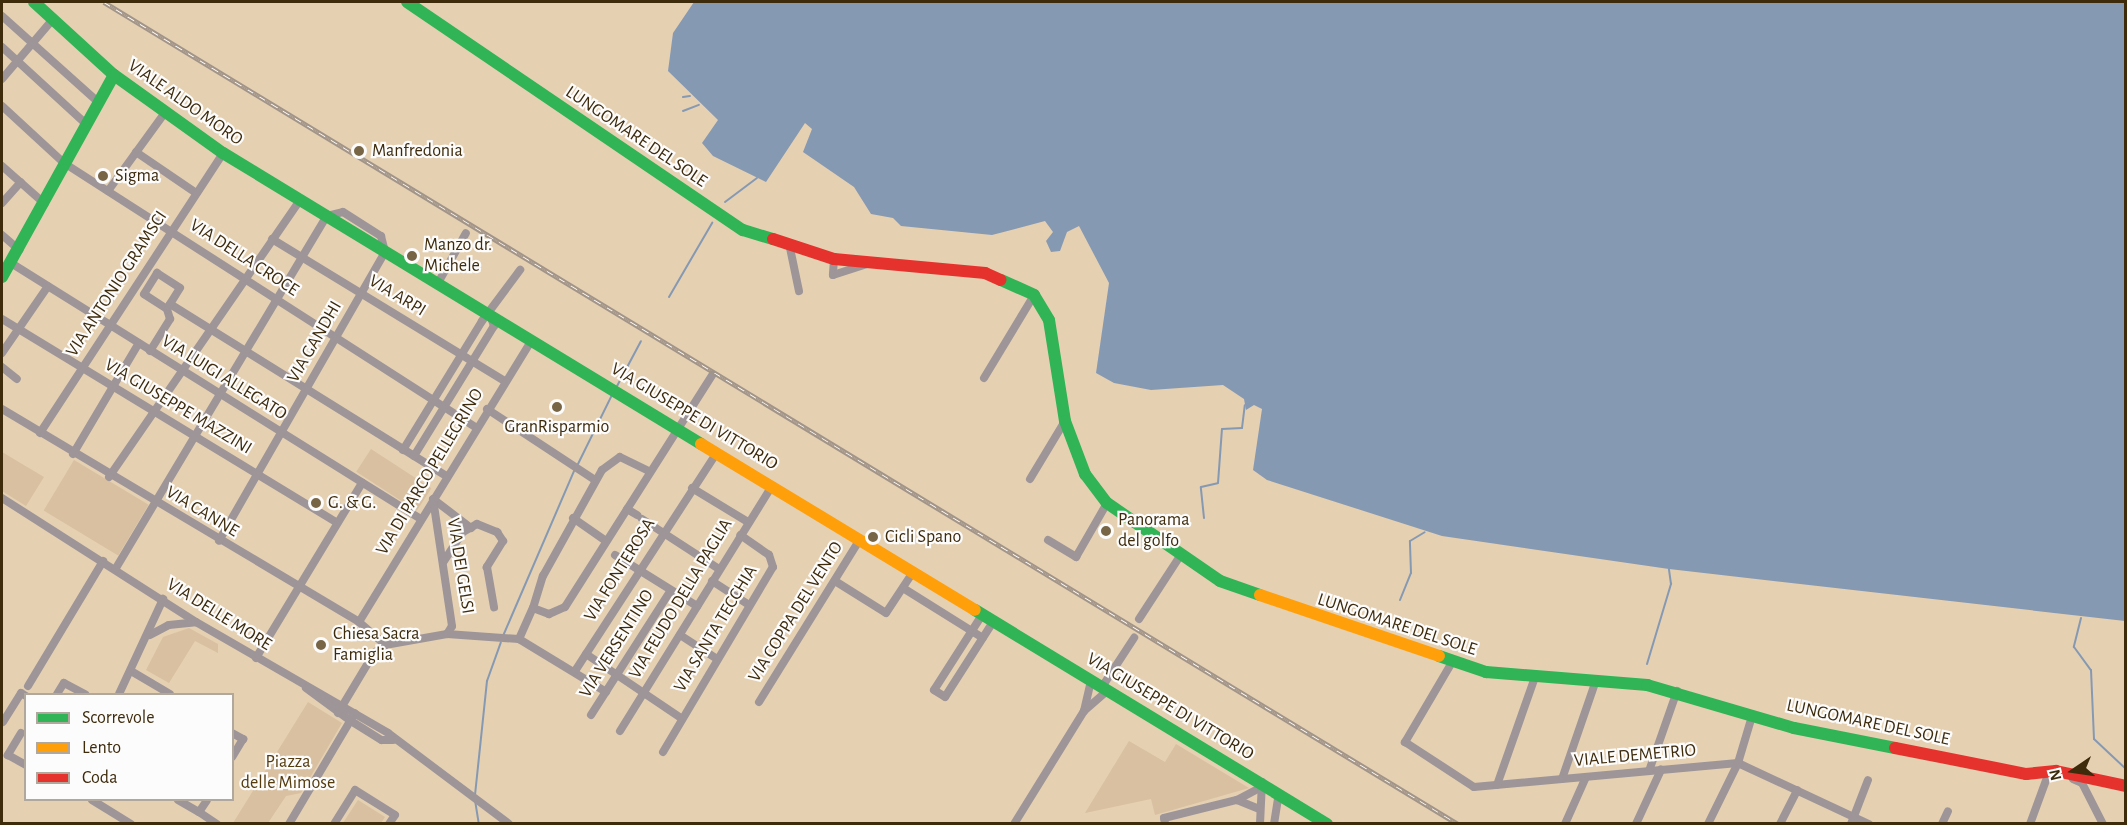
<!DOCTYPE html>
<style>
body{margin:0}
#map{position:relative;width:2127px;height:825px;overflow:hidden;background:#e5d0b2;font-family:"Alegreya Sans",sans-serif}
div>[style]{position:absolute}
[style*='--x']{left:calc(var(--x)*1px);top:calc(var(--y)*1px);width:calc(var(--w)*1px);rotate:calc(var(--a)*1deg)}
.green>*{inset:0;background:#d8c0a0;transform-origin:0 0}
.water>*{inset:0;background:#8699b3}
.stream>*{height:2px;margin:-1px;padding:0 1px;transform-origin:1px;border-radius:1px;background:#8699b3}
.street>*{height:8px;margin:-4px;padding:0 4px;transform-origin:4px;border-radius:4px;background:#9e9598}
.fast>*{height:12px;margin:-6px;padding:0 6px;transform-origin:6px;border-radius:6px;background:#30b455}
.slow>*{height:12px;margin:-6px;padding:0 6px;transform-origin:6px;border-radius:6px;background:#ff9f0a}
.jam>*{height:12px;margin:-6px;padding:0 6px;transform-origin:6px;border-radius:6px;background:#e5322d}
.rail>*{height:4.5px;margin-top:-2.25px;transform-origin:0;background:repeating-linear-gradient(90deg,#fcfcfc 0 7px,#a19489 0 14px);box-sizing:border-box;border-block:2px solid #a19489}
.dots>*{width:16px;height:16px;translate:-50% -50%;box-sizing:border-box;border:3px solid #fcfcfc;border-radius:50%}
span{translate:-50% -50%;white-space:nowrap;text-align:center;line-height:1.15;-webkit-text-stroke:4.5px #fcfcfc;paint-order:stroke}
.street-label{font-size:18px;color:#3e2b0c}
.poi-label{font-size:18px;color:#3e2b0c}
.left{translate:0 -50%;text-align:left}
.park-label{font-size:18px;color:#543a0c}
.frame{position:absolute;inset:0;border:3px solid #3e2b0c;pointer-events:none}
.legend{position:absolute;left:24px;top:693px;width:210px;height:108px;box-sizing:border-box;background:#fcfcfc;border:2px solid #b0a89c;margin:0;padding:8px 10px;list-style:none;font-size:18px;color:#3e2b0c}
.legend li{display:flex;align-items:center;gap:12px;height:30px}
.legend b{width:30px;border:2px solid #b0a89c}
.north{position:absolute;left:2043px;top:741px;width:60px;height:60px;-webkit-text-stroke:4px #fcfcfc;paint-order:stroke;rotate:257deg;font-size:16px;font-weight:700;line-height:24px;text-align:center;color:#3e2b0c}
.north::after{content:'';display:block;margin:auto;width:21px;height:27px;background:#3e2b0c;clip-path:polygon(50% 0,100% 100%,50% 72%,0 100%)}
</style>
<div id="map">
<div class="green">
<i style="left:371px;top:449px;width:72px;height:27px;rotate:33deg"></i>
<i style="clip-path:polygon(2px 452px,44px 477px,26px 506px,2px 491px)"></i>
<i style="left:74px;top:460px;width:87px;height:59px;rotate:31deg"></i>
<i style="clip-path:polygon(189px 628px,218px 644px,218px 653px,195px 641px,169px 683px,146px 670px,163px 637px)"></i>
<i style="clip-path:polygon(308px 702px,342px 723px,301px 793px,286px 796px,268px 823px,233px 823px)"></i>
<i style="clip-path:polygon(1129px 741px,1165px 762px,1176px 744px,1249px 788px,1155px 815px,1151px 799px,1085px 813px)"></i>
<i style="clip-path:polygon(358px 800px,385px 817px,381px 823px,343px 823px)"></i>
</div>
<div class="water">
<i style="clip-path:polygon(694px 2px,2125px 2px,2125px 621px,1669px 569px,1442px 536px,1267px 480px,1253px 470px,1262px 409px,1254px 405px,1246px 410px,1244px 399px,1223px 385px,1151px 390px,1114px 383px,1096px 373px,1109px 283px,1079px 226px,1067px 232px,1060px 251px,1051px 252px,1046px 241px,1053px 232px,1045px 221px,992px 235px,901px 226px,893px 218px,871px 214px,854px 187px,803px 152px,812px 129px,805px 123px,766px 182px,713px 156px,702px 143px,718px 120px,668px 71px,673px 33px)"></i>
</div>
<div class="stream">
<i style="--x:683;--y:97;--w:7;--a:-8"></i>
<i style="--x:683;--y:111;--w:17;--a:-21"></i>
<i style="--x:725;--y:202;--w:40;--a:-37"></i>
<i style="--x:669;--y:297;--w:86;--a:-59.8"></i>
<i style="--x:616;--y:388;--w:53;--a:-62"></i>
<i style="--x:577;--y:466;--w:79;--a:-63.8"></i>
<i style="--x:1204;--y:518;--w:31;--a:-96"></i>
<i style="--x:1201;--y:487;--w:17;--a:-13"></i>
<i style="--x:1218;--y:483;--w:54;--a:-85.8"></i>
<i style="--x:1222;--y:429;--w:20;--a:-3"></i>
<i style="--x:1242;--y:428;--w:23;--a:-83"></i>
<i style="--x:1400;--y:600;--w:29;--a:-68"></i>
<i style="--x:1411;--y:573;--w:32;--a:-92"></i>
<i style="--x:1410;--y:541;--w:17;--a:-31"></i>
<i style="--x:2081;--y:618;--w:30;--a:104"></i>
<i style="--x:2074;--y:647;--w:29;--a:54"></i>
<i style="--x:2091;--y:670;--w:69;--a:87.5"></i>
<i style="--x:2094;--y:739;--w:44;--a:43.2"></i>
<i style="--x:503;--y:636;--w:180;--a:-66.7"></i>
<i style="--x:1647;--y:664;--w:84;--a:-73.3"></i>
<i style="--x:1671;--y:584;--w:15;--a:-98"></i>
<i style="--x:475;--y:795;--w:115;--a:-84"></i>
<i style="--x:487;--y:681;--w:41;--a:-70.3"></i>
<i style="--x:475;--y:800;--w:24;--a:81"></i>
</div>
<div class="street">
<i style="--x:2;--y:16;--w:127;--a:41.8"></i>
<i style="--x:2;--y:47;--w:114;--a:42.5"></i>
<i style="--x:2;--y:79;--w:80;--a:-49.6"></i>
<i style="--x:2;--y:106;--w:84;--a:42.6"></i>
<i style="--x:64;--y:163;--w:488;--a:32.7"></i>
<i style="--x:136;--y:152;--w:73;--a:34.3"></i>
<i style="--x:2;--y:166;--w:57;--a:41.5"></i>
<i style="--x:108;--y:191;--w:95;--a:-54"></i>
<i style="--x:2;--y:203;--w:28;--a:-48"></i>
<i style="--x:2;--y:235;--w:23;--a:41"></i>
<i style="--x:272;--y:239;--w:273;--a:31.4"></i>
<i style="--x:790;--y:248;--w:44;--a:78.2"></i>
<i style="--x:834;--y:259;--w:16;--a:94"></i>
<i style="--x:833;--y:275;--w:35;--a:-18"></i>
<i style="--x:11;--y:263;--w:483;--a:32"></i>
<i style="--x:438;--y:283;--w:57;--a:-60.8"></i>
<i style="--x:170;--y:304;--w:325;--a:31.9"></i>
<i style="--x:2;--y:319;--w:392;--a:31.3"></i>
<i style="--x:150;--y:351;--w:38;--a:-58"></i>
<i style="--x:170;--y:319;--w:10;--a:-107"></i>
<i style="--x:167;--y:309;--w:27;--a:-147"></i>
<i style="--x:144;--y:294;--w:25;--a:-58"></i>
<i style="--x:157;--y:273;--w:27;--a:33"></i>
<i style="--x:180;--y:288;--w:22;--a:122"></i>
<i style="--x:2;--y:353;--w:81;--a:-55.5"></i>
<i style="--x:2;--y:367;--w:19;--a:39"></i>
<i style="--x:984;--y:378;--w:97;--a:-58.9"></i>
<i style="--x:2;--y:409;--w:416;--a:30.8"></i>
<i style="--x:359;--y:622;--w:35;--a:41"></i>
<i style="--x:487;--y:409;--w:129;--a:33.3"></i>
<i style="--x:40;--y:433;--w:334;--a:-56.8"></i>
<i style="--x:403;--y:450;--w:151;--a:-58.5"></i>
<i style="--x:482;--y:321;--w:64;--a:-53.3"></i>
<i style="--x:73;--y:454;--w:129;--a:-59.3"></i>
<i style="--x:414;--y:456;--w:153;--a:-58.4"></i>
<i style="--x:494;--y:326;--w:12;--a:-110"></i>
<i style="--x:109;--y:477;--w:338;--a:-55.4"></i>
<i style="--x:1030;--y:479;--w:68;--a:-58.9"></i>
<i style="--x:692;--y:488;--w:66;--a:31.3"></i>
<i style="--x:2;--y:498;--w:230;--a:32.6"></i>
<i style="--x:196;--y:622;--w:222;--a:30"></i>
<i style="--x:388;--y:733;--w:151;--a:36.9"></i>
<i style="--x:433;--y:499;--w:48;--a:37.3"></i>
<i style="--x:627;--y:509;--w:12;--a:31"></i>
<i style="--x:573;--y:518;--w:40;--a:34.9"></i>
<i style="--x:642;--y:519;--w:92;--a:33"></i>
<i style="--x:1048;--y:540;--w:33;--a:31"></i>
<i style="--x:1076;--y:557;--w:62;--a:-60.1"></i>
<i style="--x:615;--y:555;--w:97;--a:31.9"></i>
<i style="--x:444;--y:561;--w:35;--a:-57"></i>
<i style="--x:463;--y:532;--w:16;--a:-30"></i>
<i style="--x:477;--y:524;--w:22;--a:22"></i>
<i style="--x:497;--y:532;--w:11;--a:56"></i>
<i style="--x:503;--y:541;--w:31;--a:122"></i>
<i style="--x:487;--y:567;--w:41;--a:80.1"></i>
<i style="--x:116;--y:568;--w:410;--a:-59.1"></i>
<i style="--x:327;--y:216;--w:16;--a:-14"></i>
<i style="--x:343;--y:212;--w:45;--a:32.3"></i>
<i style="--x:381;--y:236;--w:16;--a:76"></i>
<i style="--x:385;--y:252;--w:333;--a:119.9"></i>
<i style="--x:712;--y:581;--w:44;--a:33"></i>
<i style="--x:835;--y:581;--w:60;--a:32.1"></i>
<i style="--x:886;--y:613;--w:49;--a:-56.6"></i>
<i style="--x:903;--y:588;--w:94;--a:32"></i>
<i style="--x:533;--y:608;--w:34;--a:-73"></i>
<i style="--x:543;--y:576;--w:121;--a:-60.9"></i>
<i style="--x:602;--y:470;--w:22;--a:-36"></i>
<i style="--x:620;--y:457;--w:32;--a:26"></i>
<i style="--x:982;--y:615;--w:89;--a:122.6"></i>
<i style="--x:934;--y:690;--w:13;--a:32"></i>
<i style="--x:945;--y:697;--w:89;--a:-57.4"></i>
<i style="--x:1139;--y:619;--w:75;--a:-56.9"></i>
<i style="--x:359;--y:622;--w:331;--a:-58.5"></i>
<i style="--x:447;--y:634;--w:72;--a:4"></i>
<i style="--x:519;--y:639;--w:102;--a:31.3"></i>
<i style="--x:150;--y:635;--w:21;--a:-28"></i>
<i style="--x:169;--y:625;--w:27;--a:-6"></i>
<i style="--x:680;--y:635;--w:44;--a:33"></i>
<i style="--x:519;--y:639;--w:34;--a:-66"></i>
<i style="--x:533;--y:608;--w:17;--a:21"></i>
<i style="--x:549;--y:614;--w:17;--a:-24"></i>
<i style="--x:565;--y:607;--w:275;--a:-57.6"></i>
<i style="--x:586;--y:654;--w:115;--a:34"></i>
<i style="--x:256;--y:658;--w:205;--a:-58.8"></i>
<i style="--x:1451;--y:664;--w:91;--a:120.5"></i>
<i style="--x:1405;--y:742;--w:82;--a:33.1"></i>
<i style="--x:1474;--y:787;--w:265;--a:-5.2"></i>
<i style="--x:1738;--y:763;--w:145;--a:25"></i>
<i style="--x:131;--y:671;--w:45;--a:30.5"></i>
<i style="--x:575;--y:671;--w:261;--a:-57"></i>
<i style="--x:28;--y:686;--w:146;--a:-59"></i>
<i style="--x:1102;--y:687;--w:59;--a:-56.9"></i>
<i style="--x:306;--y:688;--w:56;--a:36.3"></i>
<i style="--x:351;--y:721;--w:36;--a:32"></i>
<i style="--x:382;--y:740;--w:11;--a:0"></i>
<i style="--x:57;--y:694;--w:13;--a:-58"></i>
<i style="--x:64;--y:683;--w:24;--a:28"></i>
<i style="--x:119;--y:694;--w:105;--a:-65.1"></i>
<i style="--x:759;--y:702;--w:192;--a:-58.2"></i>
<i style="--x:1084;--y:711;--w:31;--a:-77"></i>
<i style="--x:338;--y:713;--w:70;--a:-59"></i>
<i style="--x:374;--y:653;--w:14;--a:-36"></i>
<i style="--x:385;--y:645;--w:63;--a:-10.1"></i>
<i style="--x:447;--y:634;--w:9;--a:-58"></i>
<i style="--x:452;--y:626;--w:128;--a:-98.5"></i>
<i style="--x:591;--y:715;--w:148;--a:-57.4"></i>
<i style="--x:3;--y:722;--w:34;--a:-58"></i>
<i style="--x:21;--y:693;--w:6;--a:31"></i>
<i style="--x:620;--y:731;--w:288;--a:-58.2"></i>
<i style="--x:21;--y:733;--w:26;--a:121"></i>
<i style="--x:8;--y:755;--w:21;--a:29"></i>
<i style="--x:232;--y:733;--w:13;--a:29"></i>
<i style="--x:243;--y:739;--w:21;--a:121"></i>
<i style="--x:663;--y:752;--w:215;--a:-59.3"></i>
<i style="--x:773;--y:567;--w:13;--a:-108"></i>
<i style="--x:769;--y:555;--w:35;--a:-145"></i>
<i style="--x:1649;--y:771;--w:85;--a:-70.7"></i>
<i style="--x:1562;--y:779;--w:105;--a:-71"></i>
<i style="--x:2073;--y:779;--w:10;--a:24"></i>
<i style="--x:2082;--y:783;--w:46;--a:62.9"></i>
<i style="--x:1497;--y:785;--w:114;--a:-70.6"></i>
<i style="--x:92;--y:800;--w:46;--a:31.6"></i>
<i style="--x:178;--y:800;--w:24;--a:30"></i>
<i style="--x:199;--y:812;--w:14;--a:-56"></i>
<i style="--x:1237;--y:800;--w:24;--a:-28"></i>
<i style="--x:199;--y:812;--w:22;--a:34"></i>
<i style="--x:289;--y:824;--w:129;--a:-59.3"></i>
<i style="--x:334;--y:824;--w:40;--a:-58"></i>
<i style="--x:355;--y:790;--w:47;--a:32"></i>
<i style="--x:395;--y:815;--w:11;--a:124"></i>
<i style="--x:1014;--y:824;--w:133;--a:-58.2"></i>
<i style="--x:1084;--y:711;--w:32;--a:-41"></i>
<i style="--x:1165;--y:824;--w:6;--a:-99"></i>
<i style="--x:1164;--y:818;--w:75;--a:-13.9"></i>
<i style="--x:1237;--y:800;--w:24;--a:22"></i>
<i style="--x:1260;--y:824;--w:42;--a:-87.3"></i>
<i style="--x:1274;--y:824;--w:30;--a:-81"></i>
<i style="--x:1565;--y:824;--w:51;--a:-65.9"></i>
<i style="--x:1636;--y:824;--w:60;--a:-65.2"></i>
<i style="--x:1708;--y:824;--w:68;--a:-63.8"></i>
<i style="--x:1738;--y:763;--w:49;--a:-73.4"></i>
<i style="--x:1780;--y:824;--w:38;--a:-63"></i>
<i style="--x:1851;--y:824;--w:47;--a:-68.9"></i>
<i style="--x:1942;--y:824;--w:14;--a:-65"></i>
<i style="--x:2030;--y:824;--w:55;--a:-69.9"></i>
</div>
<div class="fast">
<i style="--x:34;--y:2;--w:108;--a:42.4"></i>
<i style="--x:114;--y:75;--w:134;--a:35.6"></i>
<i style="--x:223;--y:153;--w:560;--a:31.33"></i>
<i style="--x:407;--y:2;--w:406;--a:34.2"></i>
<i style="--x:743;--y:230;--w:31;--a:17"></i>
<i style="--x:2;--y:277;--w:231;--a:-61"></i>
<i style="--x:1001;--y:280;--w:36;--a:24"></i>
<i style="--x:1034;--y:295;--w:29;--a:59"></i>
<i style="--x:1049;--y:320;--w:102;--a:81"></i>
<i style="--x:1065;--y:421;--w:57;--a:69.3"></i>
<i style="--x:1085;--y:474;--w:36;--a:53"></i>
<i style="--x:1107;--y:503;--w:137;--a:34.6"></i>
<i style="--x:1220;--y:581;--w:42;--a:19.3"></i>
<i style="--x:975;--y:610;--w:412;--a:31.3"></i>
<i style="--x:1439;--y:656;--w:50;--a:18.8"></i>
<i style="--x:1486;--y:672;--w:162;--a:4.6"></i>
<i style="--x:1647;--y:685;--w:153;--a:16.3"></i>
<i style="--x:1794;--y:728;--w:103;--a:11.2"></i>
</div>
<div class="slow">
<i style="--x:701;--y:444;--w:320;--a:31.2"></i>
<i style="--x:1260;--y:595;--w:189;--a:18.8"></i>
</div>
<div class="jam">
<i style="--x:773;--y:239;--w:64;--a:18.2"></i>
<i style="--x:834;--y:259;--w:152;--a:5.3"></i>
<i style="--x:985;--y:273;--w:17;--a:24"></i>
<i style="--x:1895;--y:748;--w:134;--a:11.2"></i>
<i style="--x:2026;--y:774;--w:30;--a:-6"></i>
<i style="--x:2056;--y:771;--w:72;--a:12.1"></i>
</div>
<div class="rail">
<i style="--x:104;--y:2;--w:1584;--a:31.26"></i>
</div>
<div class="dots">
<i style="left:359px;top:151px;background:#786546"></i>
<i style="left:103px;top:176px;background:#786546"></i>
<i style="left:412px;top:256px;background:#786546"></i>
<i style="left:557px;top:407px;background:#786546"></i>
<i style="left:316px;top:503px;background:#786546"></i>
<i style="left:1106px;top:531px;background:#786546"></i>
<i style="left:873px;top:537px;background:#786546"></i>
<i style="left:321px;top:645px;background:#786546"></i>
</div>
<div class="street-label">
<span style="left:185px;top:103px;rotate:35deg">VIALE ALDO MORO</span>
<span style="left:636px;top:137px;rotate:34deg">LUNGOMARE DEL SOLE</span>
<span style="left:244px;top:258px;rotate:33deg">VIA DELLA CROCE</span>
<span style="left:117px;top:284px;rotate:-57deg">VIA ANTONIO GRAMSCI</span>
<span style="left:397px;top:296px;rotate:31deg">VIA ARPI</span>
<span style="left:315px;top:342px;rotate:-60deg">VIA GANDHI</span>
<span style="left:224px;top:378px;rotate:32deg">VIA LUIGI ALLEGATO</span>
<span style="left:178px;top:407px;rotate:31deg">VIA GIUSEPPE MAZZINI</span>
<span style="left:694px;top:417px;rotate:31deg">VIA GIUSEPPE DI VITTORIO</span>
<span style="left:430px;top:472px;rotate:-59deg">VIA DI PARCO PELLEGRINO</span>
<span style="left:202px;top:512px;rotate:31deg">VIA CANNE</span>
<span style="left:460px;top:566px;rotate:81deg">VIA DEI GELSI</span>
<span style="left:620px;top:570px;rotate:-58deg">VIA FONTEROSA</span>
<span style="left:681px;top:599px;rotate:-59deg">VIA FEUDO DELLA PAGLIA</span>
<span style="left:796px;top:612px;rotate:-58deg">VIA COPPA DEL VENTO</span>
<span style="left:219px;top:615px;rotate:32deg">VIA DELLE MORE</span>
<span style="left:1397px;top:625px;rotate:18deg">LUNGOMARE DEL SOLE</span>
<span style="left:716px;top:629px;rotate:-59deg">VIA SANTA TECCHIA</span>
<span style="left:617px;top:644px;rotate:-58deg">VIA VERSENTINO</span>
<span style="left:1170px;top:707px;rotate:31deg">VIA GIUSEPPE DI VITTORIO</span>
<span style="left:1868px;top:723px;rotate:12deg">LUNGOMARE DEL SOLE</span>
<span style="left:1635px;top:756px;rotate:-5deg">VIALE DEMETRIO</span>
</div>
<div class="poi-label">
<span class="left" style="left:372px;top:151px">Manfredonia</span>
<span class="left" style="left:115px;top:176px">Sigma</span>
<span class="left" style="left:424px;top:256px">Manzo dr.<br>Michele</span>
<span style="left:557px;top:427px">GranRisparmio</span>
<span class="left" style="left:328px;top:503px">G. &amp; G.</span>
<span class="left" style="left:1118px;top:531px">Panorama<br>del golfo</span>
<span class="left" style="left:885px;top:537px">Cicli Spano</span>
<span class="left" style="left:333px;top:645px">Chiesa Sacra<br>Famiglia</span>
</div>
<div class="park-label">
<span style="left:288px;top:773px">Piazza<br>delle Mimose</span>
</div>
<div class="frame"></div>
<ul class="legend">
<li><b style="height:8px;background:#30b455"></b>Scorrevole</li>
<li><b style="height:8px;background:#ff9f0a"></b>Lento</li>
<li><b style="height:8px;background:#e5322d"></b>Coda</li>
</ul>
<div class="north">N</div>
</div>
